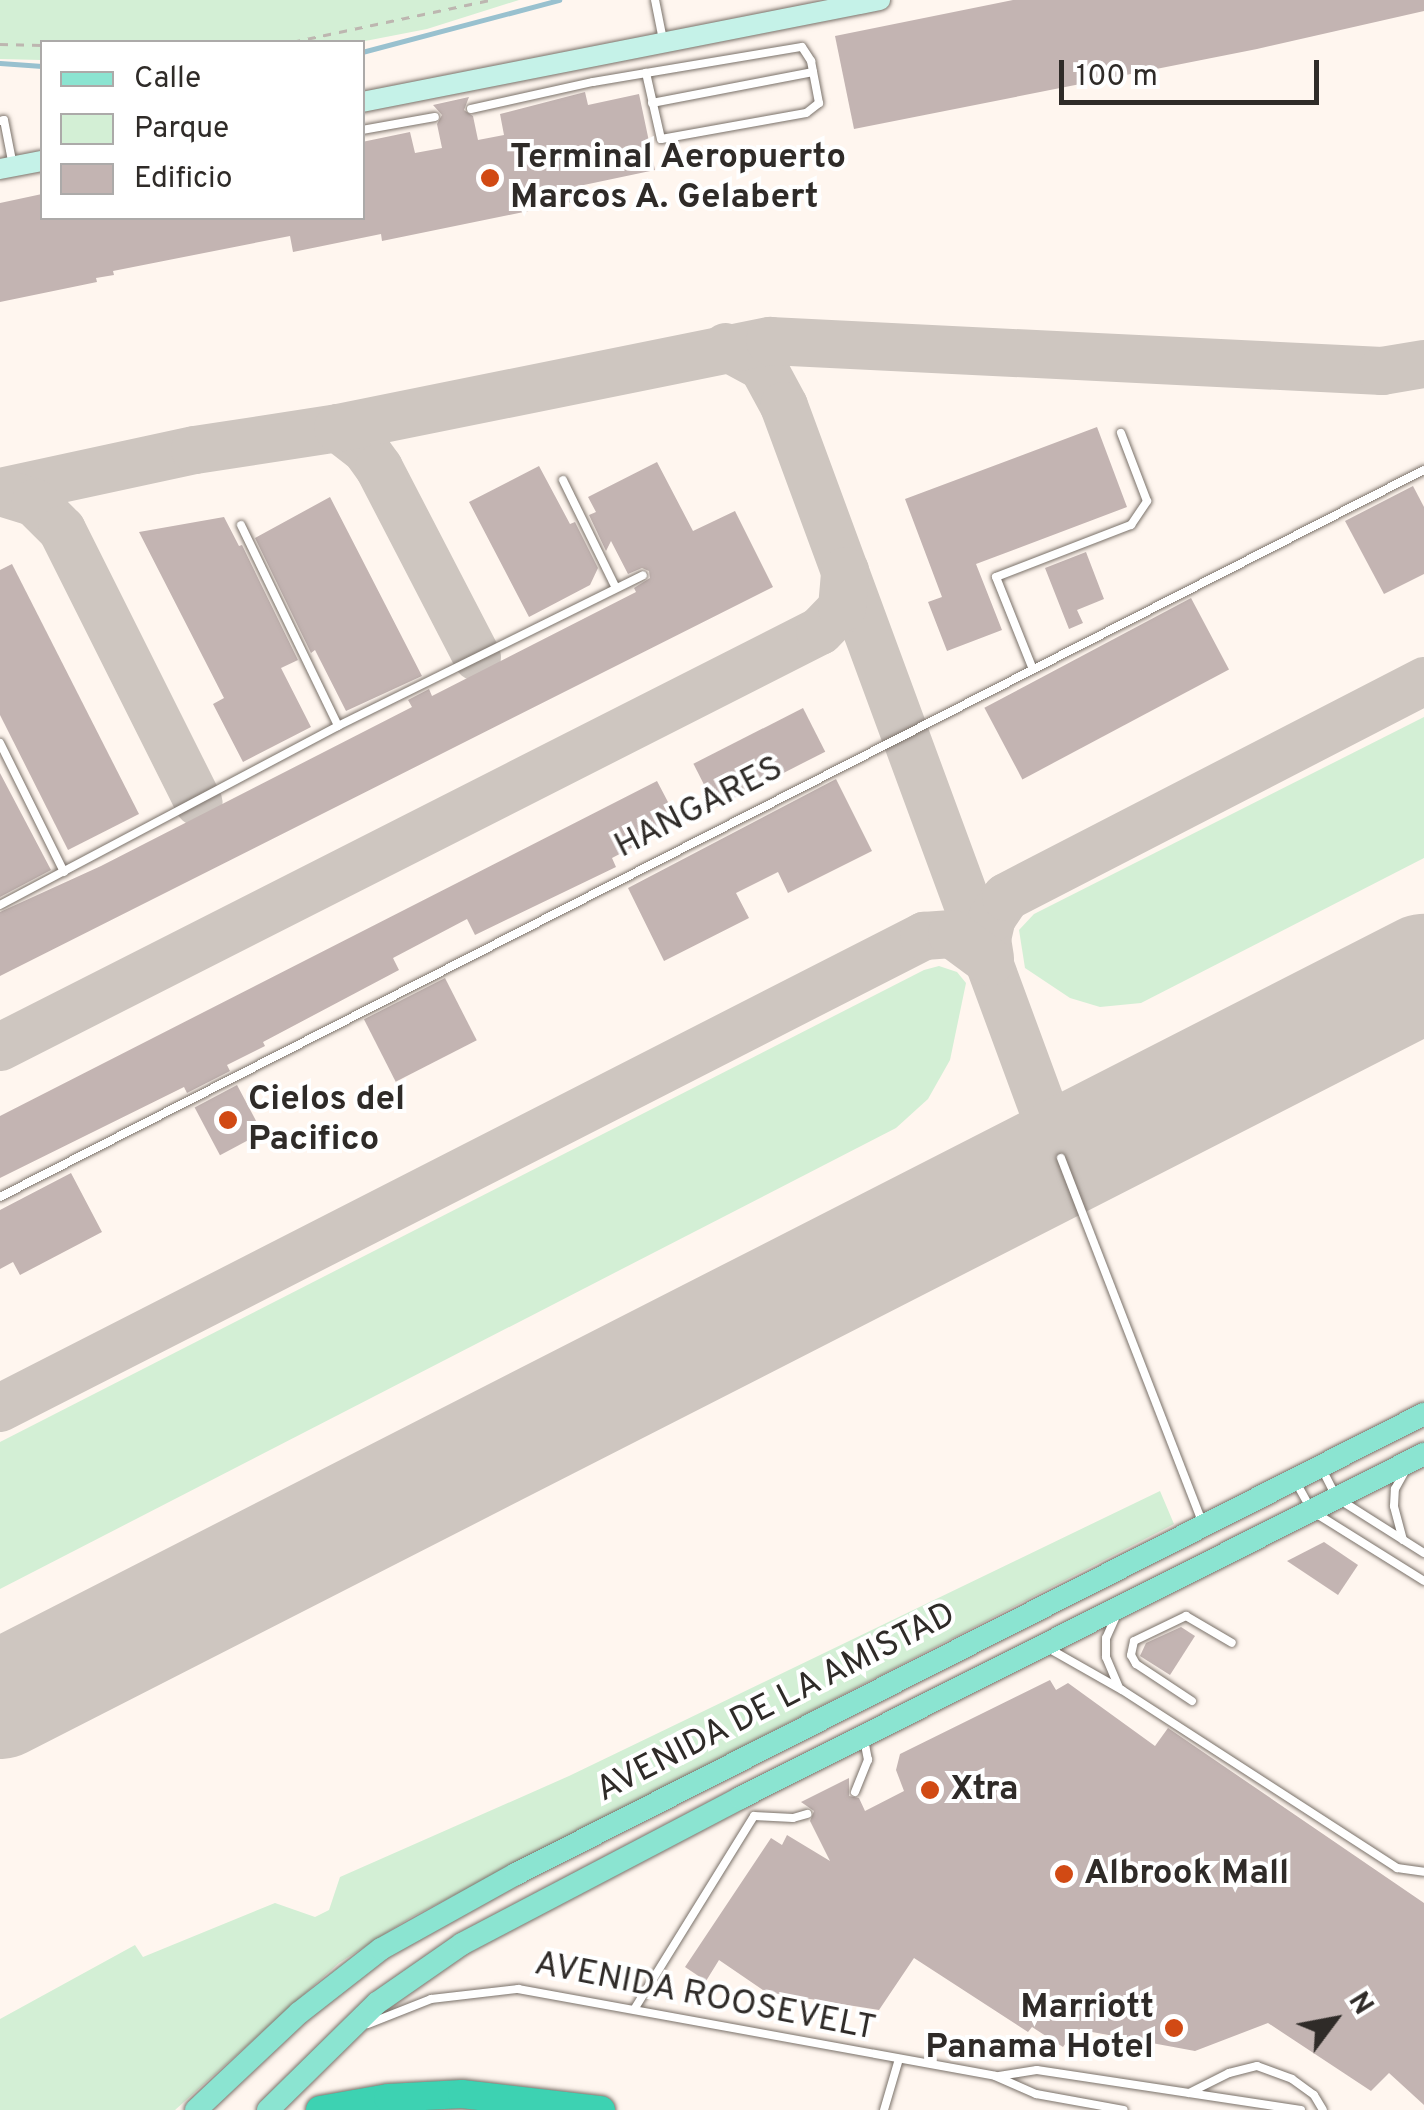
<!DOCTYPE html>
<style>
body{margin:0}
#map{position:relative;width:1424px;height:2110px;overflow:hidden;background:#fff6ef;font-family:Overpass,sans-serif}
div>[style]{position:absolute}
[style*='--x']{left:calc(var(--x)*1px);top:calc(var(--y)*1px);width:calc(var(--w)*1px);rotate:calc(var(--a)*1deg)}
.green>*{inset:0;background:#d3efd5}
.stream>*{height:5px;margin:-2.5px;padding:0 2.5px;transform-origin:2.5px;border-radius:2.5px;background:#99c1cf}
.taxiway>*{height:48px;margin:-24px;padding:0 24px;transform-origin:24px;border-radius:24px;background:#cec6c0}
.runway>*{height:118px;margin:-59px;padding:0 59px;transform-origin:59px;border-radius:59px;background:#cec6c0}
.building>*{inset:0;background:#c3b4b2;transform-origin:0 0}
.path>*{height:2.5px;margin-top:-1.25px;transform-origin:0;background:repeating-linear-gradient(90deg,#bdb6b0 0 8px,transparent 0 16px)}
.roads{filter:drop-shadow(0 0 2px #7a7169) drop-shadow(0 0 2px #7a7169)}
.lane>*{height:8px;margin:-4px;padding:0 4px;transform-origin:4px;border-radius:4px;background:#fff}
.secondary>*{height:20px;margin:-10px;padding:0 10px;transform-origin:10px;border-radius:10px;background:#c5f2e8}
.primary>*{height:22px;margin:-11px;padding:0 11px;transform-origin:11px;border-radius:11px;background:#8be4d1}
.highway>*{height:28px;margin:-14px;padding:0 14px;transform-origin:14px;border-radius:14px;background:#3dd2b2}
.dots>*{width:28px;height:28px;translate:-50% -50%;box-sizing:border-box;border:5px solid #fff;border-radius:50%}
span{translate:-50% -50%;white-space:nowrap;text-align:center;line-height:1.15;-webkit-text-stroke:8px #fff;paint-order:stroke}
.poi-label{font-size:35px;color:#2f2b28;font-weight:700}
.left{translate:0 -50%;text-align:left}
.right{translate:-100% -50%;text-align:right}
.street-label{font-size:35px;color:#2f2b28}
.legend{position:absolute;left:40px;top:40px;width:325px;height:180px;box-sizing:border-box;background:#fff;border:2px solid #acaaa9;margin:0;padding:12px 18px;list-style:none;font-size:30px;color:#2f2b28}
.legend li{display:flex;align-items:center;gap:20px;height:50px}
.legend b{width:50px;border:2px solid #acaaa9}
.north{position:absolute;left:1284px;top:1970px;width:100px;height:100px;-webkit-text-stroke:8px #fff;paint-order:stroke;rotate:58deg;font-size:28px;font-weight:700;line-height:40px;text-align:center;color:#2f2b28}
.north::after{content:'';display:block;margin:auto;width:35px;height:45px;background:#2f2b28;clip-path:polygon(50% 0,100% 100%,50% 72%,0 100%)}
.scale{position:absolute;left:1059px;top:60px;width:260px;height:45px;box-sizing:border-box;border:5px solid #2f2b28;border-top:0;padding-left:12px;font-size:30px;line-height:35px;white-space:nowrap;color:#2f2b28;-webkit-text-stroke:8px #fff;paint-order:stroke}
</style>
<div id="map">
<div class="green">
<i style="clip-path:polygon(0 0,519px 0,427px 29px,360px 42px,42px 42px,42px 60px,0 59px)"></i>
<i style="clip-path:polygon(1424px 717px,1424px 858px,1141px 1003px,1100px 1007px,1070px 998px,1025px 968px,1019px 930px,1034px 914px)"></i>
<i style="clip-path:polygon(939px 966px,957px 972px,966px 983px,950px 1060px,928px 1099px,896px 1128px,0 1589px,0 1442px,924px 970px)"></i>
<i style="clip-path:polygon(1160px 1491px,1174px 1524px,410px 1918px,339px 1963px,175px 2110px,0 2110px,0 2019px,135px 1945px,143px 1957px,275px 1903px,315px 1917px,329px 1910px,340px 1877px,569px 1776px)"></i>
</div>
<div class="stream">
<i style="--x:362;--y:52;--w:204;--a:-14.8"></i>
<i style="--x:0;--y:63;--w:42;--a:4.1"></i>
</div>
<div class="taxiway">
<i style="--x:726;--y:347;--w:42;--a:28.4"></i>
<i style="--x:763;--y:367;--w:44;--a:61.7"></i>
<i style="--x:784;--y:406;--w:801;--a:69.78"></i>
<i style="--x:338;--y:428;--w:36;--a:38"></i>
<i style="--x:366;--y:450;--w:22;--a:54"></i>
<i style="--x:379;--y:468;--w:213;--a:62.6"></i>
<i style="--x:0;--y:492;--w:199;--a:-12.2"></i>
<i style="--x:195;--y:450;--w:145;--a:-8.7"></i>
<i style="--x:338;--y:428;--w:441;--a:-11.4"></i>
<i style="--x:770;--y:341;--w:613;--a:2.81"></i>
<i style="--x:1382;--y:371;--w:43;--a:-9.5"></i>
<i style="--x:0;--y:492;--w:37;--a:17"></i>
<i style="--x:35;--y:503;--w:38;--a:45"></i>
<i style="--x:62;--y:530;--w:305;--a:63.4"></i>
<i style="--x:990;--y:958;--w:19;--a:-99"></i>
<i style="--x:987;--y:939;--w:22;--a:-77"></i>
<i style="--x:992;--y:918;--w:25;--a:-56"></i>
<i style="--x:1006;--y:897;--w:471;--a:-27.3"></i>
<i style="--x:0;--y:1047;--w:919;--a:-26.9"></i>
<i style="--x:820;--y:631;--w:32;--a:-46"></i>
<i style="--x:842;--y:608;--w:37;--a:-85"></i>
<i style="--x:0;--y:1408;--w:1038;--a:-27.06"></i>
<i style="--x:924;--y:936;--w:28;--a:-4"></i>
<i style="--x:952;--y:934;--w:47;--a:36.4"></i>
</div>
<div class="runway">
<i style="--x:0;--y:1700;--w:1599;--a:-27.05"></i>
</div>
<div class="building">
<i style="clip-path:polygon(1013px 0,1424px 0,1424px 11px,1257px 49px,854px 129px,835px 36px)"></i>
<i style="clip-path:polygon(585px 92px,588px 105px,639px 94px,655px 170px,579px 186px,582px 200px,382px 241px,381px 234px,293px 252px,290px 236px,113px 271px,114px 275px,96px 278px,97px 282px,0 302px,0 203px,42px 194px,42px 218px,362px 218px,362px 142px,410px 132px,415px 153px,442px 148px,437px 124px,442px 115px,433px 105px,469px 97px,464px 110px,473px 116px,478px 140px,504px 135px,500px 114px)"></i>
<i style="clip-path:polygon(1097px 427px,1127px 507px,976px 564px,1002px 630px,947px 651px,928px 602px,942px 597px,905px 499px)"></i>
<i style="clip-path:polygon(657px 462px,693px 531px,735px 511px,773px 587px,0 976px,0 912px,101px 866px,412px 707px,408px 700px,429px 689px,432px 696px,636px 592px,634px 588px,650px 578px,649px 571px,642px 568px,628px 574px,611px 541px,606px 551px,589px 515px,596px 512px,588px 497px)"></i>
<i style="clip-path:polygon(539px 466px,570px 524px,575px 522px,598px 568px,590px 585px,529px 617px,469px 502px)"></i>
<i style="clip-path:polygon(1413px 486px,1424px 507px,1424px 574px,1384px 594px,1345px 521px)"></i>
<i style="clip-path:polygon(330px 497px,422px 676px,346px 711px,315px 650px,311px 653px,255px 538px)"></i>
<i style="clip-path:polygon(224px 517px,239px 546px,242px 545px,298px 660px,281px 668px,311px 727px,243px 762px,213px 704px,224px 698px,139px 532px)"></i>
<i style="clip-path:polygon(1086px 552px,1104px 599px,1077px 610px,1083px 623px,1069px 629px,1045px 568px)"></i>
<i style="clip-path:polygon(12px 564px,139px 814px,68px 850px,0 715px,0 570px)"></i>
<i style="left:1191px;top:598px;width:81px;height:234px;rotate:62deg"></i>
<i style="left:803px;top:708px;width:49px;height:123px;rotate:63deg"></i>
<i style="clip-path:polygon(0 773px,51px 870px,0 897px)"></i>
<i style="clip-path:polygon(836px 779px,872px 851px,788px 893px,778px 872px,736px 893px,749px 918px,664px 961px,628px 888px)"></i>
<i style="clip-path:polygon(657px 781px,679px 823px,612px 858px,616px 867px,475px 935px,467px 919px,393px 958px,399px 970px,263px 1042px,265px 1046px,227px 1065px,230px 1071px,187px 1093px,184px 1087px,0 1178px,0 1116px)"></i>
<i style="left:445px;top:978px;width:70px;height:91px;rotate:63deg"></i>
<i style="left:237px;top:1085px;width:54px;height:48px;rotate:62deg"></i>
<i style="clip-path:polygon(71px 1173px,102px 1232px,20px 1275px,13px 1262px,0 1269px,0 1210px)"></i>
<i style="clip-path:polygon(1324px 1542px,1358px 1565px,1338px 1595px,1287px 1561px)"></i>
<i style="clip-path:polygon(1181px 1627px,1195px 1636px,1170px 1675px,1140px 1656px,1146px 1643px)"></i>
<i style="clip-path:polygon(1050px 1680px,1056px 1690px,1068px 1683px,1155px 1746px,1168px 1728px,1424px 1903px,1424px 2105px,1389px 2073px,1371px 2091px,1268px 2023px,1195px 2051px,1076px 2029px,1063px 2047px,1032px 2027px,1028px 2032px,914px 1958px,879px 2010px,766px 1992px,719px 1960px,706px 1981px,685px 1967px,771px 1838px,782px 1845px,787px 1835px,830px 1861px,810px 1821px,814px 1811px,801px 1802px,849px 1778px,849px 1796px,859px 1798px,865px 1811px,904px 1791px,896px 1770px,900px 1754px)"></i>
</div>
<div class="path">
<i style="--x:292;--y:42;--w:201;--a:-12"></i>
<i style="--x:0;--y:44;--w:42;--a:1.4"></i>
</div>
<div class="roads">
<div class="lane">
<i style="--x:655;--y:0;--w:41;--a:78.7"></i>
<i style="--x:652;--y:103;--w:164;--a:-10.9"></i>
<i style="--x:471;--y:109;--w:125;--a:-12.5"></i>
<i style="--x:593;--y:82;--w:54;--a:-9.6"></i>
<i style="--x:646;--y:73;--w:158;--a:-9.5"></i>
<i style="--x:802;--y:47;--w:17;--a:57"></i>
<i style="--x:811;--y:61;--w:43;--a:79.2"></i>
<i style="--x:819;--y:103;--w:16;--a:142"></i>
<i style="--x:806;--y:113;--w:147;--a:169.8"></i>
<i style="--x:661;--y:139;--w:68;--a:-102.8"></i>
<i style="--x:0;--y:121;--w:4;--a:-14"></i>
<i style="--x:4;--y:120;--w:47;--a:78.9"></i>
<i style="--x:362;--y:130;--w:74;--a:-10.1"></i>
<i style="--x:563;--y:480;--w:118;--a:63.9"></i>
<i style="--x:241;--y:525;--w:223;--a:64.2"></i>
<i style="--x:1032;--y:667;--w:97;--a:-111.8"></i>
<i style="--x:996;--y:577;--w:145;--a:-21.1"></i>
<i style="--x:1131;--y:525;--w:29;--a:-56"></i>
<i style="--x:1147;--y:501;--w:73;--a:-110.9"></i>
<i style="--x:0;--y:743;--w:144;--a:63.6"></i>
<i style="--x:0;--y:905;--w:382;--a:-27.9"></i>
<i style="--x:338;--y:726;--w:340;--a:-26.3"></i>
<i style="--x:1061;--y:1158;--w:390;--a:68.8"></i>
<i style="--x:0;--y:1197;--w:1599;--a:-27.05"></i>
<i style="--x:1322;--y:1469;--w:33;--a:63"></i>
<i style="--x:1337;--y:1498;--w:103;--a:32.3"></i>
<i style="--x:1297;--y:1484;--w:31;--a:61"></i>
<i style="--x:1312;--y:1511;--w:132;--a:32"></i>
<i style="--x:1403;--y:1540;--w:35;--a:-105"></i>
<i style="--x:1394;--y:1506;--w:17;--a:-87"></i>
<i style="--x:1395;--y:1489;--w:18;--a:-61"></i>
<i style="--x:1116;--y:1616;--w:24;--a:114"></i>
<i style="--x:1106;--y:1638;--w:19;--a:90"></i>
<i style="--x:1106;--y:1657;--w:33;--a:67"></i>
<i style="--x:1048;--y:1648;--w:85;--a:29.6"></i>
<i style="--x:1122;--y:1690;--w:328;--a:32.9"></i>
<i style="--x:1397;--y:1868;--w:27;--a:8"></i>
<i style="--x:1192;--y:1701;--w:67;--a:-146.5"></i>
<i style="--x:1136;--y:1664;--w:10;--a:-119"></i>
<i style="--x:1131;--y:1655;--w:14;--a:-78"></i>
<i style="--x:1134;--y:1641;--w:58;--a:-25.7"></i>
<i style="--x:1186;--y:1616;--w:53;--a:30.4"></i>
<i style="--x:855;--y:1792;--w:35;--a:-68"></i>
<i style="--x:868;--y:1760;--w:20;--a:-101"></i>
<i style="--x:635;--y:2008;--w:226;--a:-58.2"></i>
<i style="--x:754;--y:1816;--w:39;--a:3"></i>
<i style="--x:793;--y:1818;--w:15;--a:-16"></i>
<i style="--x:368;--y:2024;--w:68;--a:-21.6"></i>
<i style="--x:431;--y:1999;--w:88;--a:-6.6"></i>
<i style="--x:518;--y:1989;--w:485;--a:10.3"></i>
<i style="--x:995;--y:2076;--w:45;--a:23.7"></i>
<i style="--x:1036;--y:2094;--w:89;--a:10.3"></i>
<i style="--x:999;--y:2076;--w:38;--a:-9"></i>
<i style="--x:1037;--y:2070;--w:267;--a:8.6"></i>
<i style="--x:1189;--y:2093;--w:45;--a:-26.6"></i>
<i style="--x:1229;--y:2073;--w:29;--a:-14"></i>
<i style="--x:1257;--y:2066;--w:37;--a:20"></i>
<i style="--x:1292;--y:2079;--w:27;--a:36"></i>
<i style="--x:1314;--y:2095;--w:17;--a:59"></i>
<i style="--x:884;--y:2110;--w:50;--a:-73.7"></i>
</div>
<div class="secondary">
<i style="--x:362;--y:102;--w:528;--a:-11.14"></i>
<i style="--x:0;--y:169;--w:43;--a:-10.8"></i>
</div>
<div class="primary">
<i style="--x:196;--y:2110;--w:141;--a:-43.3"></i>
<i style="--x:299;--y:2013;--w:104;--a:-38"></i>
<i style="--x:381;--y:1949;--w:154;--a:-29.1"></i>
<i style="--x:516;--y:1874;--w:1018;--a:-26.87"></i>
<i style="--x:268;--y:2110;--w:153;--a:-44.5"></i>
<i style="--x:377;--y:2003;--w:103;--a:-34.8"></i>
<i style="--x:462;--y:1944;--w:314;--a:-27.7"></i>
<i style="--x:740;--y:1798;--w:766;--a:-26.7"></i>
</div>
<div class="highway">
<i style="--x:320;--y:2110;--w:69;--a:-10"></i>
<i style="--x:388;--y:2098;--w:74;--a:-3.1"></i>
<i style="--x:462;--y:2094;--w:140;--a:6.6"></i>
</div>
</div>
<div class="dots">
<i style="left:490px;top:178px;background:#d14a14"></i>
<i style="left:228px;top:1120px;background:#d14a14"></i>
<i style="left:930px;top:1790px;background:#d14a14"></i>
<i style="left:1064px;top:1874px;background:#d14a14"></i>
<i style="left:1174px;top:2028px;background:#d14a14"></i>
</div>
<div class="poi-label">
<span class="left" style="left:510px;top:178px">Terminal Aeropuerto<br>Marcos A. Gelabert</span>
<span class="left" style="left:248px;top:1120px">Cielos del<br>Pacifico</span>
<span class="left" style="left:950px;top:1790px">Xtra</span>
<span class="left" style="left:1084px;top:1874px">Albrook Mall</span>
<span class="right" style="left:1154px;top:2028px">Marriott<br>Panama Hotel</span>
</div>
<div class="street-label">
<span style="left:699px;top:808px;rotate:-27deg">HANGARES</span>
<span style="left:776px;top:1703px;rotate:-27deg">AVENIDA DE LA AMISTAD</span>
<span style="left:705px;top:1997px;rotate:11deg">AVENIDA ROOSEVELT</span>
</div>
<ul class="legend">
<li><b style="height:12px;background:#8be4d1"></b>Calle</li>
<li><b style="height:28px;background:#d3efd5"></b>Parque</li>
<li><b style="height:28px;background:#c3b4b2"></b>Edificio</li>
</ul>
<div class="north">N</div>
<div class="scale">100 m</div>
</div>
